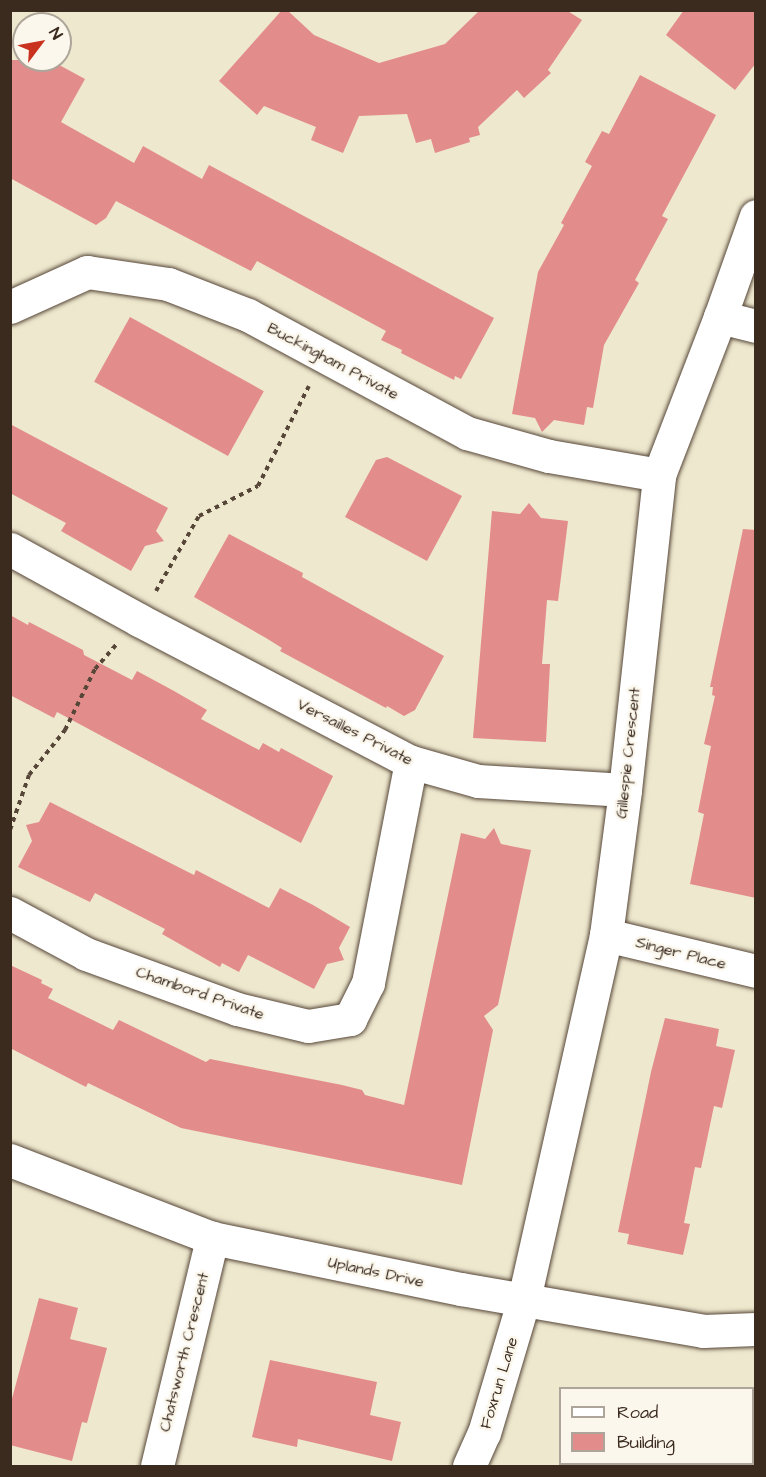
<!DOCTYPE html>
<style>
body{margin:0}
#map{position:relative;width:766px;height:1477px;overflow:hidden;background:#eee8ce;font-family:"Architects Daughter",sans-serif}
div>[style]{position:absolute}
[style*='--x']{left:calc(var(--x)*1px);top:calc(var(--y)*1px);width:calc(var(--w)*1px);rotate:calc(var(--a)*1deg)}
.building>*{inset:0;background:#e38c8c;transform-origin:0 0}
.path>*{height:4px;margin-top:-2px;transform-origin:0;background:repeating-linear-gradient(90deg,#564638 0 4.5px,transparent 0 9px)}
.roads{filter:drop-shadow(0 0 2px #564638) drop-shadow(0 0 2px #564638)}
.street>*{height:33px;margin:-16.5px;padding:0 16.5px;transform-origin:16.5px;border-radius:16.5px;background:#fff}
.secondary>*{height:33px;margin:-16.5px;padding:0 16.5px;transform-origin:16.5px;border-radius:16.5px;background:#fff}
span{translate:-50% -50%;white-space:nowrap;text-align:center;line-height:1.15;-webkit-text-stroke:5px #fbf7ec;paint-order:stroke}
.street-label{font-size:16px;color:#3b2a1e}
.frame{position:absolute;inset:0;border:12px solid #3b2a1e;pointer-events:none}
.legend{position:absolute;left:559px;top:1387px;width:195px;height:78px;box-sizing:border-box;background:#fbf7ec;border:2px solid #aea59a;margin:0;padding:8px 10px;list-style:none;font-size:18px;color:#3b2a1e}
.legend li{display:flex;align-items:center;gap:12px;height:30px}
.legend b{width:30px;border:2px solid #aea59a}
.north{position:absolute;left:12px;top:12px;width:60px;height:60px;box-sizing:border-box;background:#fbf7ec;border:2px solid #aea59a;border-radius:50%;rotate:58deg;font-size:16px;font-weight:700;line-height:24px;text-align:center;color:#3b2a1e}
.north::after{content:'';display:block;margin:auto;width:21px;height:27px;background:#c8321e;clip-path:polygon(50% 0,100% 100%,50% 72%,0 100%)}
</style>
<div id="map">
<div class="building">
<i style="clip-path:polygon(282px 10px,287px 10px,314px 35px,379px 63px,445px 44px,480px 10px,566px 10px,582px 20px,548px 70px,551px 73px,524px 98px,517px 90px,478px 127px,480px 135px,469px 138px,470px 142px,435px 153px,431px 139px,416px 143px,407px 114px,359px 116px,343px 153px,311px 140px,316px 127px,264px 106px,257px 115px,219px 81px)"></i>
<i style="clip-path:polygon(684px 10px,756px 10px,756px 63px,735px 90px,666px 35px)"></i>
<i style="clip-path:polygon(10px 60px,50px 60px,85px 79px,61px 122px,134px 163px,143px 146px,202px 179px,209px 165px,494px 318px,461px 379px,455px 376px,454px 380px,401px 353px,402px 350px,381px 340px,386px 331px,257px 261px,251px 271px,116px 201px,106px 218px,96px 225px,10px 178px)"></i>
<i style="clip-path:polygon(640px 75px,716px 115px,662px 216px,668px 219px,635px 280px,639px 283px,604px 345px,593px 408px,587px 407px,584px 425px,554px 420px,542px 432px,535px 418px,512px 414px,538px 272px,564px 225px,561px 223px,592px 166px,585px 162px,602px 131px,609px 134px)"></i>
<i style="left:130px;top:317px;width:153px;height:74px;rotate:29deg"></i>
<i style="clip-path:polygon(10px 424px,168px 508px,156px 531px,164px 541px,145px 546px,131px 571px,61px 531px,66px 523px,10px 493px)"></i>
<i style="clip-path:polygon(387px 457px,462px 496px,427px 561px,345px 517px,376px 460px)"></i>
<i style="clip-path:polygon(529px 503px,541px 518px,568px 521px,558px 601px,547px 600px,542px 664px,550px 664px,546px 742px,473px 738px,492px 511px,520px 514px)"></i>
<i style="clip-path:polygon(743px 529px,756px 530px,756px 898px,690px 884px,704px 814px,698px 812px,711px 746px,704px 744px,715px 696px,712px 695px,713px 687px,710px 687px)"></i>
<i style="clip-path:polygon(229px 534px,303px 573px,302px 577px,444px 656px,415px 710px,404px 716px,387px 706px,386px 708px,280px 651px,282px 648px,266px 638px,194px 597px)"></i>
<i style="clip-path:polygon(10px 615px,28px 625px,29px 622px,83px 650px,84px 655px,132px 680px,137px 671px,174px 691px,207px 710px,201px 719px,259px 750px,263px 743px,279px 752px,281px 748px,333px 776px,301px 843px,57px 712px,54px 718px,10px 695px)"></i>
<i style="clip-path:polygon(50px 802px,194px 875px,196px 870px,269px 908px,280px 888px,313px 905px,350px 927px,339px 948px,344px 960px,327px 964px,314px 989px,248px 955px,239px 972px,222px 963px,220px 967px,162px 934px,165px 929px,95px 893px,90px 902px,18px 867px,32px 841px,26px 825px,39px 822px)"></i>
<i style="clip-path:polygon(494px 828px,501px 844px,531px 850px,498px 1005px,484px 1016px,493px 1030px,462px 1185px,181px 1128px,88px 1083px,86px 1087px,10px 1048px,10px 965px,42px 980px,41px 983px,53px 989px,48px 998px,113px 1030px,119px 1020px,206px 1062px,210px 1059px,342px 1085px,362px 1090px,365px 1095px,404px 1105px,461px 833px,485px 839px)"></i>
<i style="clip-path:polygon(665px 1018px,719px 1029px,716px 1046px,735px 1050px,722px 1108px,714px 1106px,701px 1168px,695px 1167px,684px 1223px,690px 1224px,683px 1255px,627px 1244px,629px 1234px,618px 1232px,651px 1072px)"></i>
<i style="clip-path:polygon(39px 1298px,78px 1308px,70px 1339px,107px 1348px,87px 1423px,82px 1422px,72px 1461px,10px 1445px,10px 1406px)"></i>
<i style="clip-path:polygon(270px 1360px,377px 1382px,370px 1415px,401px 1422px,392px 1461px,298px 1439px,297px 1447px,252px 1437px)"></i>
</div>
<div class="path">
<i style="--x:156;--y:591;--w:86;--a:-60.2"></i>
<i style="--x:199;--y:516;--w:66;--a:-27"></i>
<i style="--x:258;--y:486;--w:112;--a:-63"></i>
<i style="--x:10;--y:830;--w:58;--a:-70.9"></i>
<i style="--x:29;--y:775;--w:58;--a:-51.3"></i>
<i style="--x:65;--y:730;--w:68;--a:-63.8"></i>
<i style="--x:95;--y:669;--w:32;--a:-49"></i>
</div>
<div class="roads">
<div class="street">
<i style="--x:10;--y:307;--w:85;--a:-24.4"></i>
<i style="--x:87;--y:272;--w:82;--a:8.4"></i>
<i style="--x:168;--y:284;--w:86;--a:21.2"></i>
<i style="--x:248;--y:315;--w:249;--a:28.3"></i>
<i style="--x:467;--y:433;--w:85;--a:15.7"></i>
<i style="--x:549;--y:456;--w:112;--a:9.8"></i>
<i style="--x:720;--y:317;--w:37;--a:14"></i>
<i style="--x:10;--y:549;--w:147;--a:28.8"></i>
<i style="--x:139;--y:620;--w:307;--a:27.6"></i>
<i style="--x:411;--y:762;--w:70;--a:15.8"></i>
<i style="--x:478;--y:781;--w:147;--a:3.5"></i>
<i style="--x:10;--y:913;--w:86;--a:28.3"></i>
<i style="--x:86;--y:954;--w:161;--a:20"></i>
<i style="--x:237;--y:1009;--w:73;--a:13.5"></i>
<i style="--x:308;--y:1026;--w:43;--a:-9.5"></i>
<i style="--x:350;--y:1019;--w:40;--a:-63.4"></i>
<i style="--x:368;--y:983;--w:225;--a:-79"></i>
<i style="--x:606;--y:935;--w:154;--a:13.5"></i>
<i style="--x:157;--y:1466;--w:235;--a:-76.4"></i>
<i style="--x:469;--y:1466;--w:36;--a:-66"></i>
<i style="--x:484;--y:1433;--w:140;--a:-73.4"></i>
<i style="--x:524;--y:1299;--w:373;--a:-77.3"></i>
<i style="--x:606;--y:935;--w:146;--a:-82.5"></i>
<i style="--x:625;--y:790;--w:317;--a:-83.8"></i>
<i style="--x:659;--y:475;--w:169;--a:-68.9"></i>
<i style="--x:720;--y:317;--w:107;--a:-70.4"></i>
</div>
<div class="secondary">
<i style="--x:10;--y:1160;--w:217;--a:21.1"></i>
<i style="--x:212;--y:1238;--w:254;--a:11.6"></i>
<i style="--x:461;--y:1289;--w:246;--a:9.8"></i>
<i style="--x:703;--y:1331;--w:53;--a:-2.2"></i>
</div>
</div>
<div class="street-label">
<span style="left:333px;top:361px;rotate:28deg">Buckingham Private</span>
<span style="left:355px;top:732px;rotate:27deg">Versailles Private</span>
<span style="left:628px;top:753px;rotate:-84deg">Gillespie Crescent</span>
<span style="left:681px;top:953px;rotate:14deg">Singer Place</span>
<span style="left:200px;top:993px;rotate:19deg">Chambord Private</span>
<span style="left:376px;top:1272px;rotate:12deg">Uplands Drive</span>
<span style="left:184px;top:1352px;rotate:-76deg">Chatsworth Crescent</span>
<span style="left:499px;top:1383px;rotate:-73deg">Foxrun Lane</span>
</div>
<div class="frame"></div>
<ul class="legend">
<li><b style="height:8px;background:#fff"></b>Road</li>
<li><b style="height:16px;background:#e38c8c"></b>Building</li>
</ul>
<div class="north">N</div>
</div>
